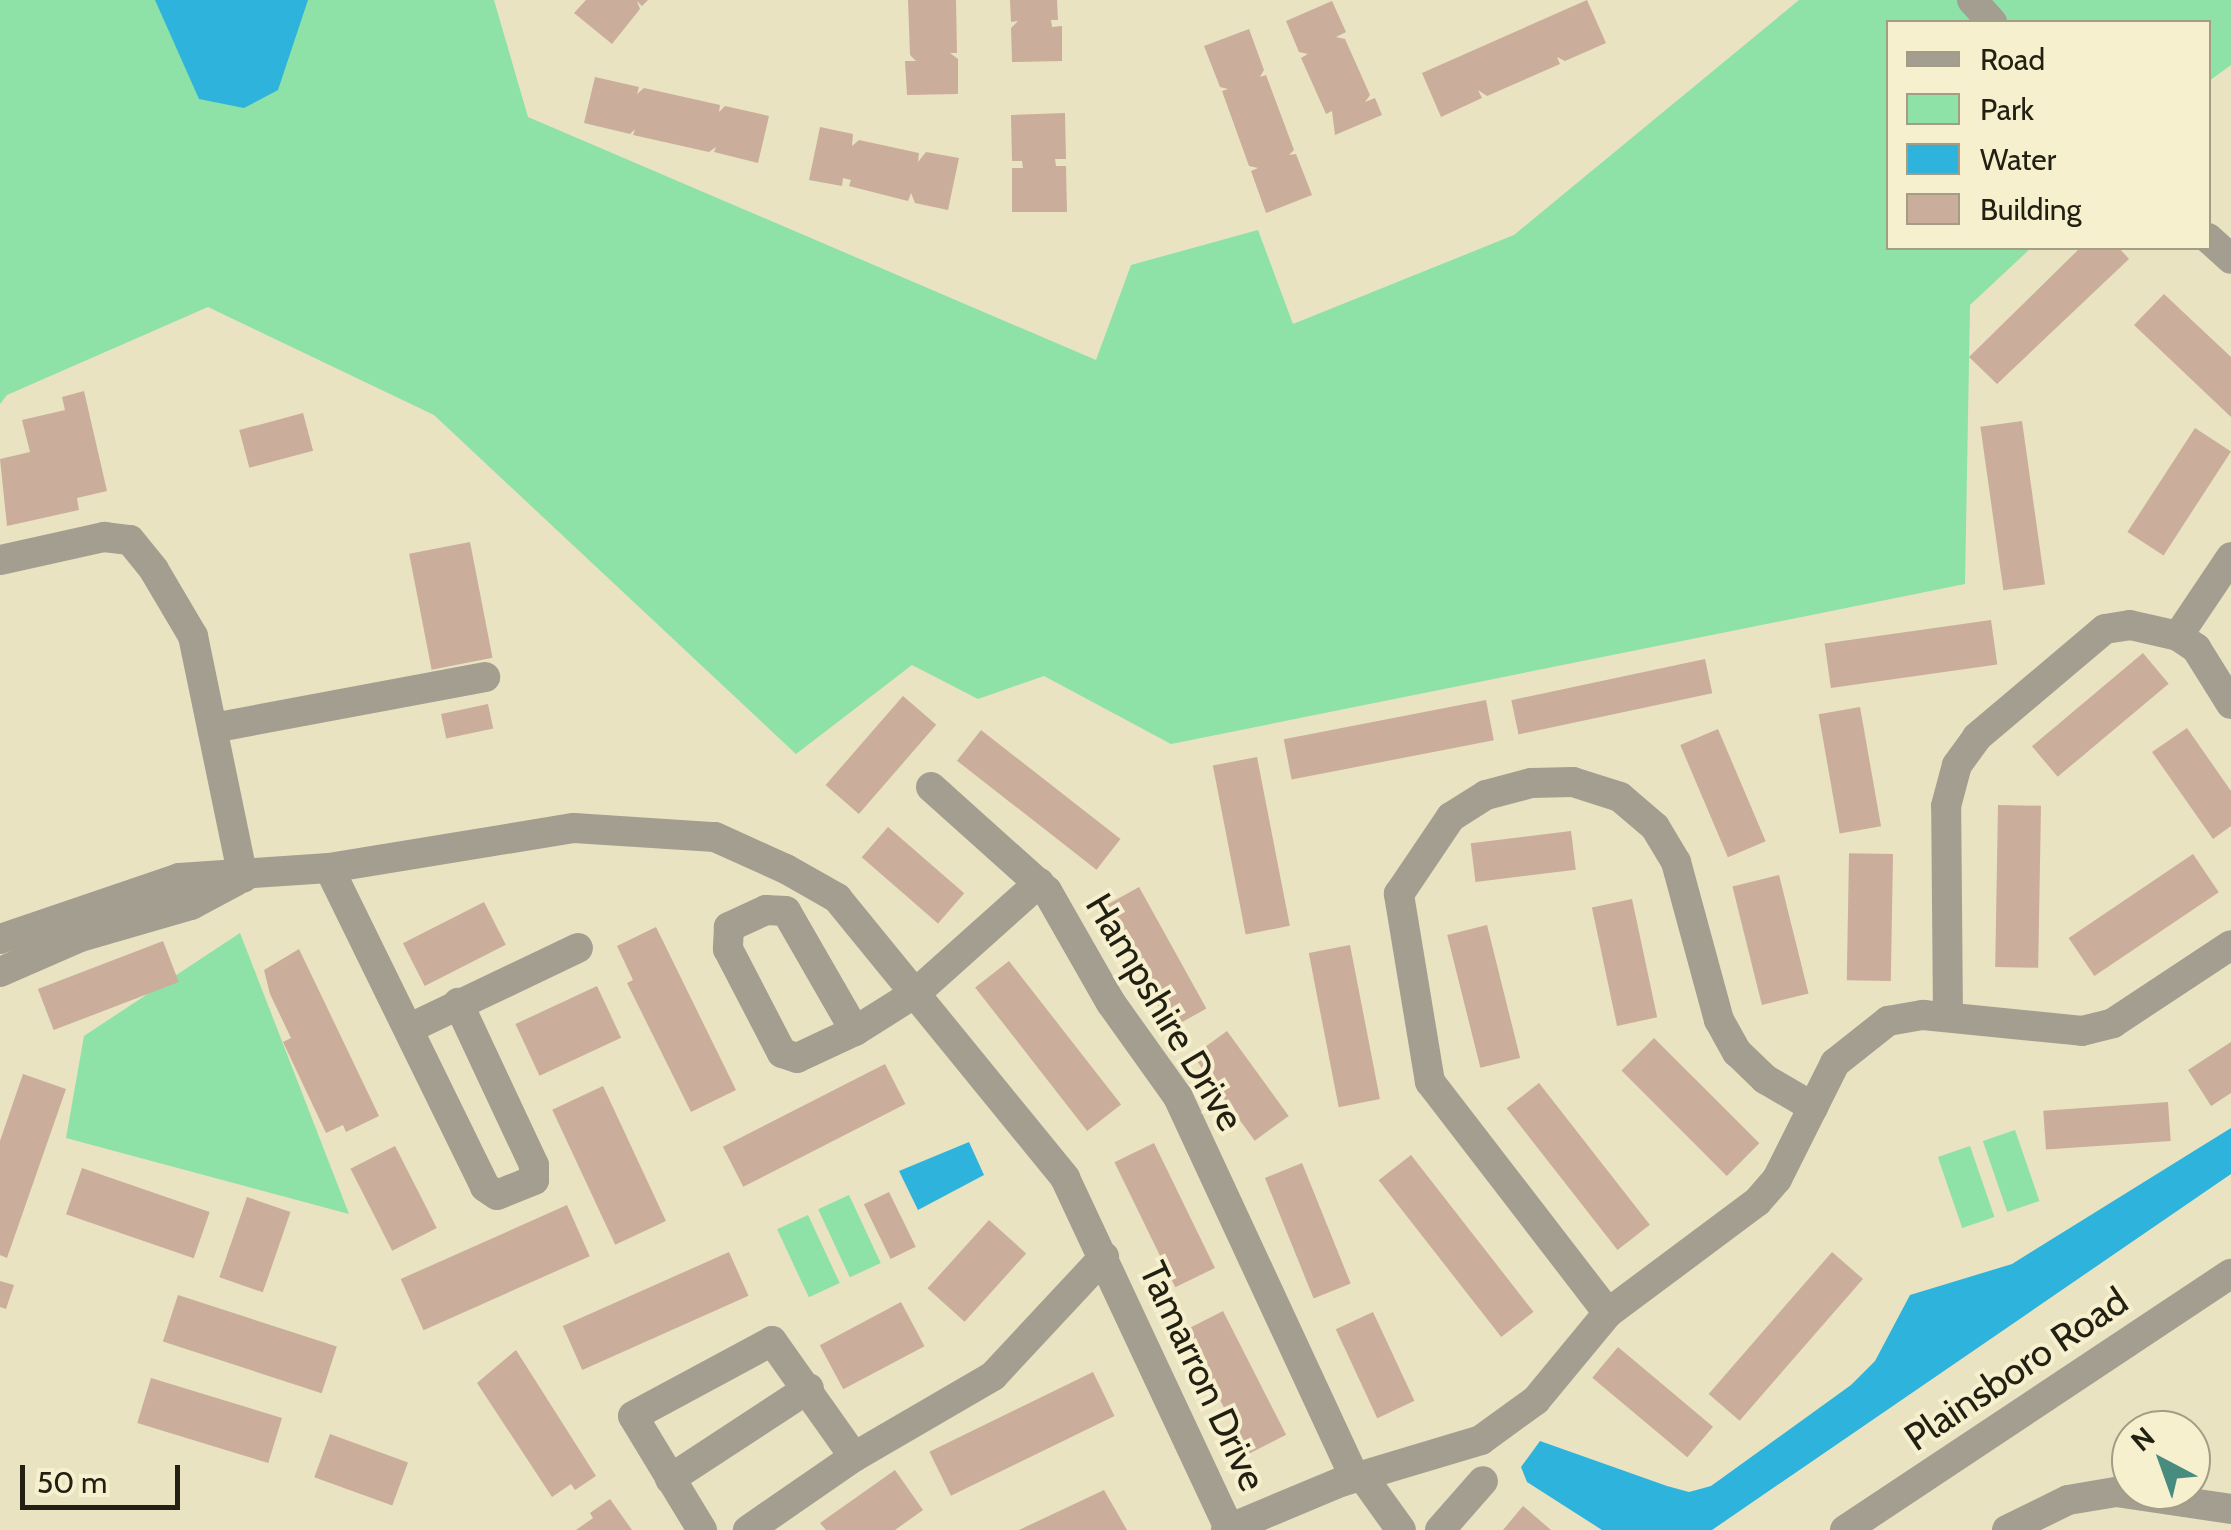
<!DOCTYPE html>
<style>
body{margin:0}
#map{position:relative;width:2231px;height:1530px;overflow:hidden;background:#e9e3c2;font-family:Cabin,sans-serif}
div>[style]{position:absolute}
[style*='--x']{left:calc(var(--x)*1px);top:calc(var(--y)*1px);width:calc(var(--w)*1px);rotate:calc(var(--a)*1deg)}
.green>*{inset:0;background:#8ee1a7;transform-origin:0 0}
.water>*{inset:0;background:#2eb4dc}
.building>*{inset:0;background:#cbad9b;transform-origin:0 0}
.minor>*{height:30px;margin:-15px;padding:0 15px;transform-origin:15px;border-radius:15px;background:#a49e91}
span{translate:-50% -50%;white-space:nowrap;text-align:center;line-height:1.15;-webkit-text-stroke:8px #f7f0cf;paint-order:stroke}
.street-label{font-size:38px;color:#222013}
.legend{position:absolute;left:1886px;top:20px;width:325px;height:230px;box-sizing:border-box;background:#f7f0cf;border:2px solid #a29d84;margin:0;padding:12px 18px;list-style:none;font-size:30px;color:#222013}
.legend li{display:flex;align-items:center;gap:20px;height:50px}
.legend b{width:50px;border:2px solid #a29d84}
.north{position:absolute;left:2111px;top:1410px;width:100px;height:100px;box-sizing:border-box;background:#f7f0cf;border:2px solid #a29d84;border-radius:50%;rotate:319deg;font-size:28px;font-weight:700;line-height:40px;text-align:center;color:#222013}
.north::after{content:'';display:block;margin:auto;width:35px;height:45px;background:#488c7f;clip-path:polygon(50% 0,100% 100%,50% 72%,0 100%)}
.scale{position:absolute;left:20px;top:1465px;width:160px;height:45px;box-sizing:border-box;border:5px solid #222013;border-top:0;padding-left:12px;font-size:30px;line-height:35px;white-space:nowrap;color:#222013;-webkit-text-stroke:8px #f7f0cf;paint-order:stroke}
</style>
<div id="map">
<div class="green">
<i style="clip-path:polygon(0 0,494px 0,528px 117px,1096px 360px,1131px 265px,1258px 230px,1293px 324px,1514px 235px,1799px 0,2231px 0,2231px 65px,2209px 81px,2208px 22px,1888px 22px,1888px 248px,2031px 248px,1970px 305px,1965px 584px,1171px 744px,1044px 676px,978px 699px,912px 665px,796px 754px,434px 415px,208px 307px,7px 395px,0 404px)"></i>
<i style="clip-path:polygon(240px 933px,349px 1214px,66px 1138px,84px 1036px)"></i>
<i style="left:2015px;top:1130px;width:75px;height:34px;rotate:71deg"></i>
<i style="left:1970px;top:1146px;width:75px;height:34px;rotate:71deg"></i>
<i style="left:849px;top:1195px;width:75px;height:34px;rotate:65deg"></i>
<i style="left:808px;top:1215px;width:75px;height:34px;rotate:65deg"></i>
</div>
<div class="water">
<i style="clip-path:polygon(155px 0,308px 0,278px 90px,244px 108px,199px 99px)"></i>
<i style="clip-path:polygon(2231px 1128px,2231px 1174px,1712px 1530px,1602px 1530px,1527px 1482px,1521px 1467px,1540px 1441px,1667px 1486px,1689px 1492px,1711px 1486px,1851px 1385px,1875px 1361px,1910px 1295px,2012px 1264px)"></i>
<i style="clip-path:polygon(969px 1142px,984px 1175px,918px 1210px,899px 1171px)"></i>
</div>
<div class="building">
<i style="clip-path:polygon(586px 0,648px 0,642px 6px,637px 1px,640px 9px,612px 44px,574px 13px)"></i>
<i style="clip-path:polygon(908px 0,956px 0,957px 53px,950px 53px,958px 59px,958px 94px,907px 95px,905px 61px,916px 61px,910px 55px)"></i>
<i style="clip-path:polygon(1010px 0,1057px 0,1058px 20px,1051px 20px,1052px 27px,1062px 26px,1062px 61px,1012px 62px,1011px 28px,1018px 21px,1011px 22px)"></i>
<i style="clip-path:polygon(1587px 0,1606px 43px,1565px 61px,1557px 57px,1560px 64px,1487px 96px,1478px 90px,1482px 98px,1441px 117px,1422px 73px)"></i>
<i style="clip-path:polygon(1332px 1px,1346px 32px,1336px 37px,1345px 39px,1370px 95px,1365px 102px,1375px 98px,1382px 115px,1335px 135px,1332px 111px,1326px 114px,1301px 58px,1308px 54px,1299px 52px,1286px 21px)"></i>
<i style="clip-path:polygon(1249px 29px,1264px 70px,1260px 77px,1266px 75px,1294px 150px,1289px 155px,1296px 154px,1312px 195px,1266px 213px,1251px 171px,1258px 168px,1249px 166px,1222px 91px,1228px 89px,1220px 87px,1204px 46px)"></i>
<i style="clip-path:polygon(595px 77px,639px 87px,637px 94px,644px 88px,720px 105px,719px 112px,725px 106px,769px 116px,758px 163px,714px 152px,716px 147px,709px 152px,633px 135px,635px 129px,630px 134px,584px 123px)"></i>
<i style="clip-path:polygon(1065px 113px,1066px 159px,1055px 159px,1056px 166px,1066px 166px,1067px 212px,1012px 212px,1012px 168px,1023px 168px,1022px 161px,1012px 161px,1011px 115px)"></i>
<i style="clip-path:polygon(820px 127px,853px 134px,852px 146px,859px 140px,919px 153px,918px 162px,926px 152px,959px 158px,948px 210px,915px 203px,911px 193px,908px 201px,849px 186px,851px 180px,843px 178px,842px 186px,809px 180px)"></i>
<i style="clip-path:polygon(2080px 248px,2119px 248px,2129px 259px,1997px 384px,1969px 357px)"></i>
<i style="clip-path:polygon(2164px 294px,2231px 357px,2231px 417px,2134px 325px)"></i>
<i style="clip-path:polygon(84px 391px,107px 491px,77px 498px,79px 510px,7px 526px,0 459px,30px 452px,22px 420px,65px 410px,62px 397px)"></i>
<i style="left:303px;top:413px;width:39px;height:66px;rotate:75deg"></i>
<i style="left:2022px;top:421px;width:165px;height:42px;rotate:82deg"></i>
<i style="left:2195px;top:428px;width:43px;height:124px;rotate:33deg"></i>
<i style="left:470px;top:542px;width:118px;height:62px;rotate:79deg"></i>
<i style="left:1991px;top:620px;width:45px;height:168px;rotate:82deg"></i>
<i style="left:2143px;top:653px;width:40px;height:145px;rotate:50deg"></i>
<i style="left:1705px;top:659px;width:35px;height:198px;rotate:78deg"></i>
<i style="left:903px;top:696px;width:44px;height:118px;rotate:41deg"></i>
<i style="left:1486px;top:700px;width:41px;height:206px;rotate:79deg"></i>
<i style="left:488px;top:704px;width:25px;height:48px;rotate:78deg"></i>
<i style="left:1860px;top:707px;width:121px;height:42px;rotate:80deg"></i>
<i style="clip-path:polygon(2187px 728px,2231px 791px,2231px 826px,2213px 839px,2152px 752px)"></i>
<i style="left:1718px;top:729px;width:122px;height:41px;rotate:67deg"></i>
<i style="left:981px;top:730px;width:177px;height:39px;rotate:38deg"></i>
<i style="left:1257px;top:757px;width:172px;height:45px;rotate:79deg"></i>
<i style="left:1998px;top:805px;width:43px;height:162px;rotate:1deg"></i>
<i style="left:888px;top:827px;width:101px;height:40px;rotate:41deg"></i>
<i style="left:1571px;top:831px;width:39px;height:101px;rotate:83deg"></i>
<i style="left:1893px;top:854px;width:127px;height:44px;rotate:91deg"></i>
<i style="left:2193px;top:854px;width:46px;height:150px;rotate:56deg"></i>
<i style="left:1779px;top:875px;width:122px;height:48px;rotate:76deg"></i>
<i style="left:1139px;top:887px;width:139px;height:41px;rotate:61deg"></i>
<i style="left:1632px;top:899px;width:121px;height:41px;rotate:78deg"></i>
<i style="left:484px;top:902px;width:48px;height:91px;rotate:63deg"></i>
<i style="left:1487px;top:925px;width:137px;height:41px;rotate:76deg"></i>
<i style="clip-path:polygon(656px 927px,736px 1090px,691px 1112px,627px 983px,633px 980px,617px 946px)"></i>
<i style="left:163px;top:941px;width:44px;height:134px;rotate:69deg"></i>
<i style="left:1350px;top:945px;width:157px;height:42px;rotate:79deg"></i>
<i style="clip-path:polygon(299px 949px,379px 1116px,346px 1132px,343px 1125px,326px 1133px,283px 1042px,291px 1038px,270px 994px,264px 970px)"></i>
<i style="left:1009px;top:961px;width:182px;height:43px;rotate:52deg"></i>
<i style="left:597px;top:986px;width:57px;height:90px;rotate:65deg"></i>
<i style="left:1227px;top:1031px;width:105px;height:42px;rotate:54deg"></i>
<i style="left:1654px;top:1038px;width:149px;height:46px;rotate:45deg"></i>
<i style="clip-path:polygon(2231px 1042px,2231px 1093px,2211px 1106px,2188px 1070px)"></i>
<i style="left:885px;top:1064px;width:45px;height:182px;rotate:63deg"></i>
<i style="clip-path:polygon(23px 1074px,66px 1089px,7px 1258px,0 1255px,0 1141px)"></i>
<i style="left:1539px;top:1083px;width:180px;height:41px;rotate:52deg"></i>
<i style="left:603px;top:1086px;width:149px;height:56px;rotate:65deg"></i>
<i style="left:2168px;top:1102px;width:39px;height:125px;rotate:86deg"></i>
<i style="left:1154px;top:1143px;width:139px;height:44px;rotate:64deg"></i>
<i style="left:395px;top:1146px;width:92px;height:50px;rotate:63deg"></i>
<i style="left:1411px;top:1155px;width:199px;height:41px;rotate:52deg"></i>
<i style="left:1302px;top:1163px;width:130px;height:40px;rotate:68deg"></i>
<i style="left:82px;top:1168px;width:135px;height:49px;rotate:19deg"></i>
<i style="left:889px;top:1192px;width:61px;height:28px;rotate:64deg"></i>
<i style="left:247px;top:1197px;width:46px;height:85px;rotate:19deg"></i>
<i style="left:567px;top:1205px;width:56px;height:182px;rotate:66deg"></i>
<i style="left:989px;top:1220px;width:50px;height:92px;rotate:42deg"></i>
<i style="left:729px;top:1252px;width:48px;height:182px;rotate:66deg"></i>
<i style="left:1832px;top:1252px;width:41px;height:188px;rotate:41deg"></i>
<i style="clip-path:polygon(0 1281px,14px 1285px,6px 1309px,0 1307px)"></i>
<i style="left:178px;top:1295px;width:167px;height:49px;rotate:18deg"></i>
<i style="left:901px;top:1302px;width:50px;height:92px;rotate:62deg"></i>
<i style="left:1223px;top:1311px;width:139px;height:43px;rotate:63deg"></i>
<i style="left:1373px;top:1312px;width:98px;height:41px;rotate:65deg"></i>
<i style="left:1618px;top:1347px;width:124px;height:40px;rotate:40deg"></i>
<i style="clip-path:polygon(516px 1350px,596px 1476px,575px 1490px,571px 1484px,552px 1497px,477px 1383px)"></i>
<i style="left:1093px;top:1372px;width:49px;height:182px;rotate:64deg"></i>
<i style="left:151px;top:1378px;width:137px;height:47px;rotate:17deg"></i>
<i style="left:330px;top:1434px;width:83px;height:46px;rotate:20deg"></i>
<i style="clip-path:polygon(895px 1470px,923px 1510px,895px 1530px,826px 1530px,820px 1523px)"></i>
<i style="clip-path:polygon(1104px 1490px,1127px 1530px,1019px 1530px)"></i>
<i style="clip-path:polygon(610px 1499px,632px 1530px,576px 1530px,593px 1518px,590px 1513px)"></i>
<i style="clip-path:polygon(1523px 1506px,1551px 1530px,1503px 1530px)"></i>
</div>
<div class="minor">
<i style="--x:1972;--y:0;--w:30;--a:48"></i>
<i style="--x:2208;--y:238;--w:31;--a:42"></i>
<i style="--x:0;--y:560;--w:107;--a:-12.5"></i>
<i style="--x:104;--y:537;--w:26;--a:7"></i>
<i style="--x:130;--y:540;--w:38;--a:51"></i>
<i style="--x:154;--y:570;--w:77;--a:59.4"></i>
<i style="--x:193;--y:636;--w:247;--a:78.3"></i>
<i style="--x:2178;--y:636;--w:95;--a:-56.1"></i>
<i style="--x:213;--y:728;--w:277;--a:-10.6"></i>
<i style="--x:931;--y:787;--w:156;--a:41.9"></i>
<i style="--x:1047;--y:891;--w:129;--a:60.3"></i>
<i style="--x:1111;--y:1003;--w:115;--a:54.5"></i>
<i style="--x:1178;--y:1097;--w:420;--a:65.1"></i>
<i style="--x:329;--y:868;--w:355;--a:63.9"></i>
<i style="--x:485;--y:1187;--w:14;--a:34"></i>
<i style="--x:497;--y:1195;--w:40;--a:-22"></i>
<i style="--x:534;--y:1180;--w:15;--a:-90"></i>
<i style="--x:534;--y:1165;--w:179;--a:-115.1"></i>
<i style="--x:0;--y:939;--w:189;--a:-18.8"></i>
<i style="--x:179;--y:878;--w:150;--a:-3.8"></i>
<i style="--x:329;--y:868;--w:248;--a:-9.3"></i>
<i style="--x:574;--y:828;--w:141;--a:3.7"></i>
<i style="--x:715;--y:837;--w:78;--a:24.3"></i>
<i style="--x:786;--y:869;--w:59;--a:29.6"></i>
<i style="--x:837;--y:898;--w:361;--a:50.8"></i>
<i style="--x:1065;--y:1178;--w:389;--a:64.9"></i>
<i style="--x:0;--y:972;--w:87;--a:-23.6"></i>
<i style="--x:80;--y:937;--w:116;--a:-16.1"></i>
<i style="--x:191;--y:905;--w:51;--a:-28.1"></i>
<i style="--x:1948;--y:1017;--w:211;--a:-90.5"></i>
<i style="--x:1946;--y:806;--w:42;--a:-75"></i>
<i style="--x:1957;--y:765;--w:34;--a:-54"></i>
<i style="--x:1977;--y:737;--w:167;--a:-40.2"></i>
<i style="--x:2105;--y:629;--w:25;--a:-9"></i>
<i style="--x:2130;--y:625;--w:49;--a:12.9"></i>
<i style="--x:2178;--y:636;--w:22;--a:34"></i>
<i style="--x:2196;--y:648;--w:66;--a:58"></i>
<i style="--x:410;--y:1028;--w:186;--a:-25.5"></i>
<i style="--x:855;--y:1031;--w:138;--a:-119.9"></i>
<i style="--x:786;--y:911;--w:20;--a:-177"></i>
<i style="--x:766;--y:910;--w:41;--a:155.3"></i>
<i style="--x:729;--y:927;--w:22;--a:93"></i>
<i style="--x:728;--y:949;--w:117;--a:62.6"></i>
<i style="--x:782;--y:1053;--w:16;--a:18"></i>
<i style="--x:797;--y:1058;--w:64;--a:-25"></i>
<i style="--x:855;--y:1031;--w:73;--a:-32.2"></i>
<i style="--x:917;--y:992;--w:164;--a:-41.8"></i>
<i style="--x:1608;--y:1313;--w:292;--a:-127.6"></i>
<i style="--x:1430;--y:1082;--w:191;--a:-99.4"></i>
<i style="--x:1399;--y:894;--w:93;--a:-56"></i>
<i style="--x:1451;--y:817;--w:41;--a:-32.2"></i>
<i style="--x:1486;--y:795;--w:47;--a:-14.9"></i>
<i style="--x:1531;--y:783;--w:42;--a:-1.4"></i>
<i style="--x:1573;--y:782;--w:49;--a:17.7"></i>
<i style="--x:1620;--y:797;--w:46;--a:40.6"></i>
<i style="--x:1655;--y:827;--w:41;--a:59"></i>
<i style="--x:1676;--y:862;--w:164;--a:74.8"></i>
<i style="--x:1719;--y:1020;--w:37;--a:61"></i>
<i style="--x:1737;--y:1052;--w:39;--a:44"></i>
<i style="--x:1765;--y:1079;--w:56;--a:30.3"></i>
<i style="--x:854;--y:1457;--w:161;--a:-30.2"></i>
<i style="--x:993;--y:1376;--w:163;--a:-47"></i>
<i style="--x:1363;--y:1477;--w:65;--a:54.4"></i>
<i style="--x:670;--y:1479;--w:166;--a:-33.2"></i>
<i style="--x:702;--y:1530;--w:133;--a:-121.2"></i>
<i style="--x:633;--y:1416;--w:158;--a:-28.3"></i>
<i style="--x:772;--y:1341;--w:142;--a:54.7"></i>
<i style="--x:854;--y:1457;--w:129;--a:145.4"></i>
<i style="--x:1226;--y:1530;--w:125;--a:-22.7"></i>
<i style="--x:1341;--y:1482;--w:146;--a:-16.7"></i>
<i style="--x:1481;--y:1440;--w:68;--a:-36"></i>
<i style="--x:1536;--y:1400;--w:113;--a:-50.4"></i>
<i style="--x:1608;--y:1313;--w:186;--a:-36.7"></i>
<i style="--x:1757;--y:1202;--w:30;--a:-49"></i>
<i style="--x:1777;--y:1179;--w:130;--a:-63.4"></i>
<i style="--x:1835;--y:1063;--w:68;--a:-38.4"></i>
<i style="--x:1888;--y:1021;--w:36;--a:-10"></i>
<i style="--x:1923;--y:1015;--w:160;--a:5.7"></i>
<i style="--x:2082;--y:1031;--w:32;--a:-14"></i>
<i style="--x:2113;--y:1023;--w:141;--a:-33.5"></i>
<i style="--x:1440;--y:1530;--w:65;--a:-48.7"></i>
<i style="--x:1845;--y:1530;--w:463;--a:-33.6"></i>
<i style="--x:2007;--y:1530;--w:68;--a:-26.2"></i>
<i style="--x:2068;--y:1500;--w:49;--a:-9.5"></i>
<i style="--x:2116;--y:1492;--w:116;--a:8.4"></i>
</div>
<div class="street-label">
<span style="left:1165px;top:1012px;rotate:59deg">Hampshire Drive</span>
<span style="left:2016px;top:1369px;rotate:-34deg">Plainsboro Road</span>
<span style="left:1203px;top:1376px;rotate:65deg">Tamarron Drive</span>
</div>
<ul class="legend">
<li><b style="height:12px;background:#a49e91"></b>Road</li>
<li><b style="height:28px;background:#8ee1a7"></b>Park</li>
<li><b style="height:28px;background:#2eb4dc"></b>Water</li>
<li><b style="height:28px;background:#cbad9b"></b>Building</li>
</ul>
<div class="north">N</div>
<div class="scale">50 m</div>
</div>
